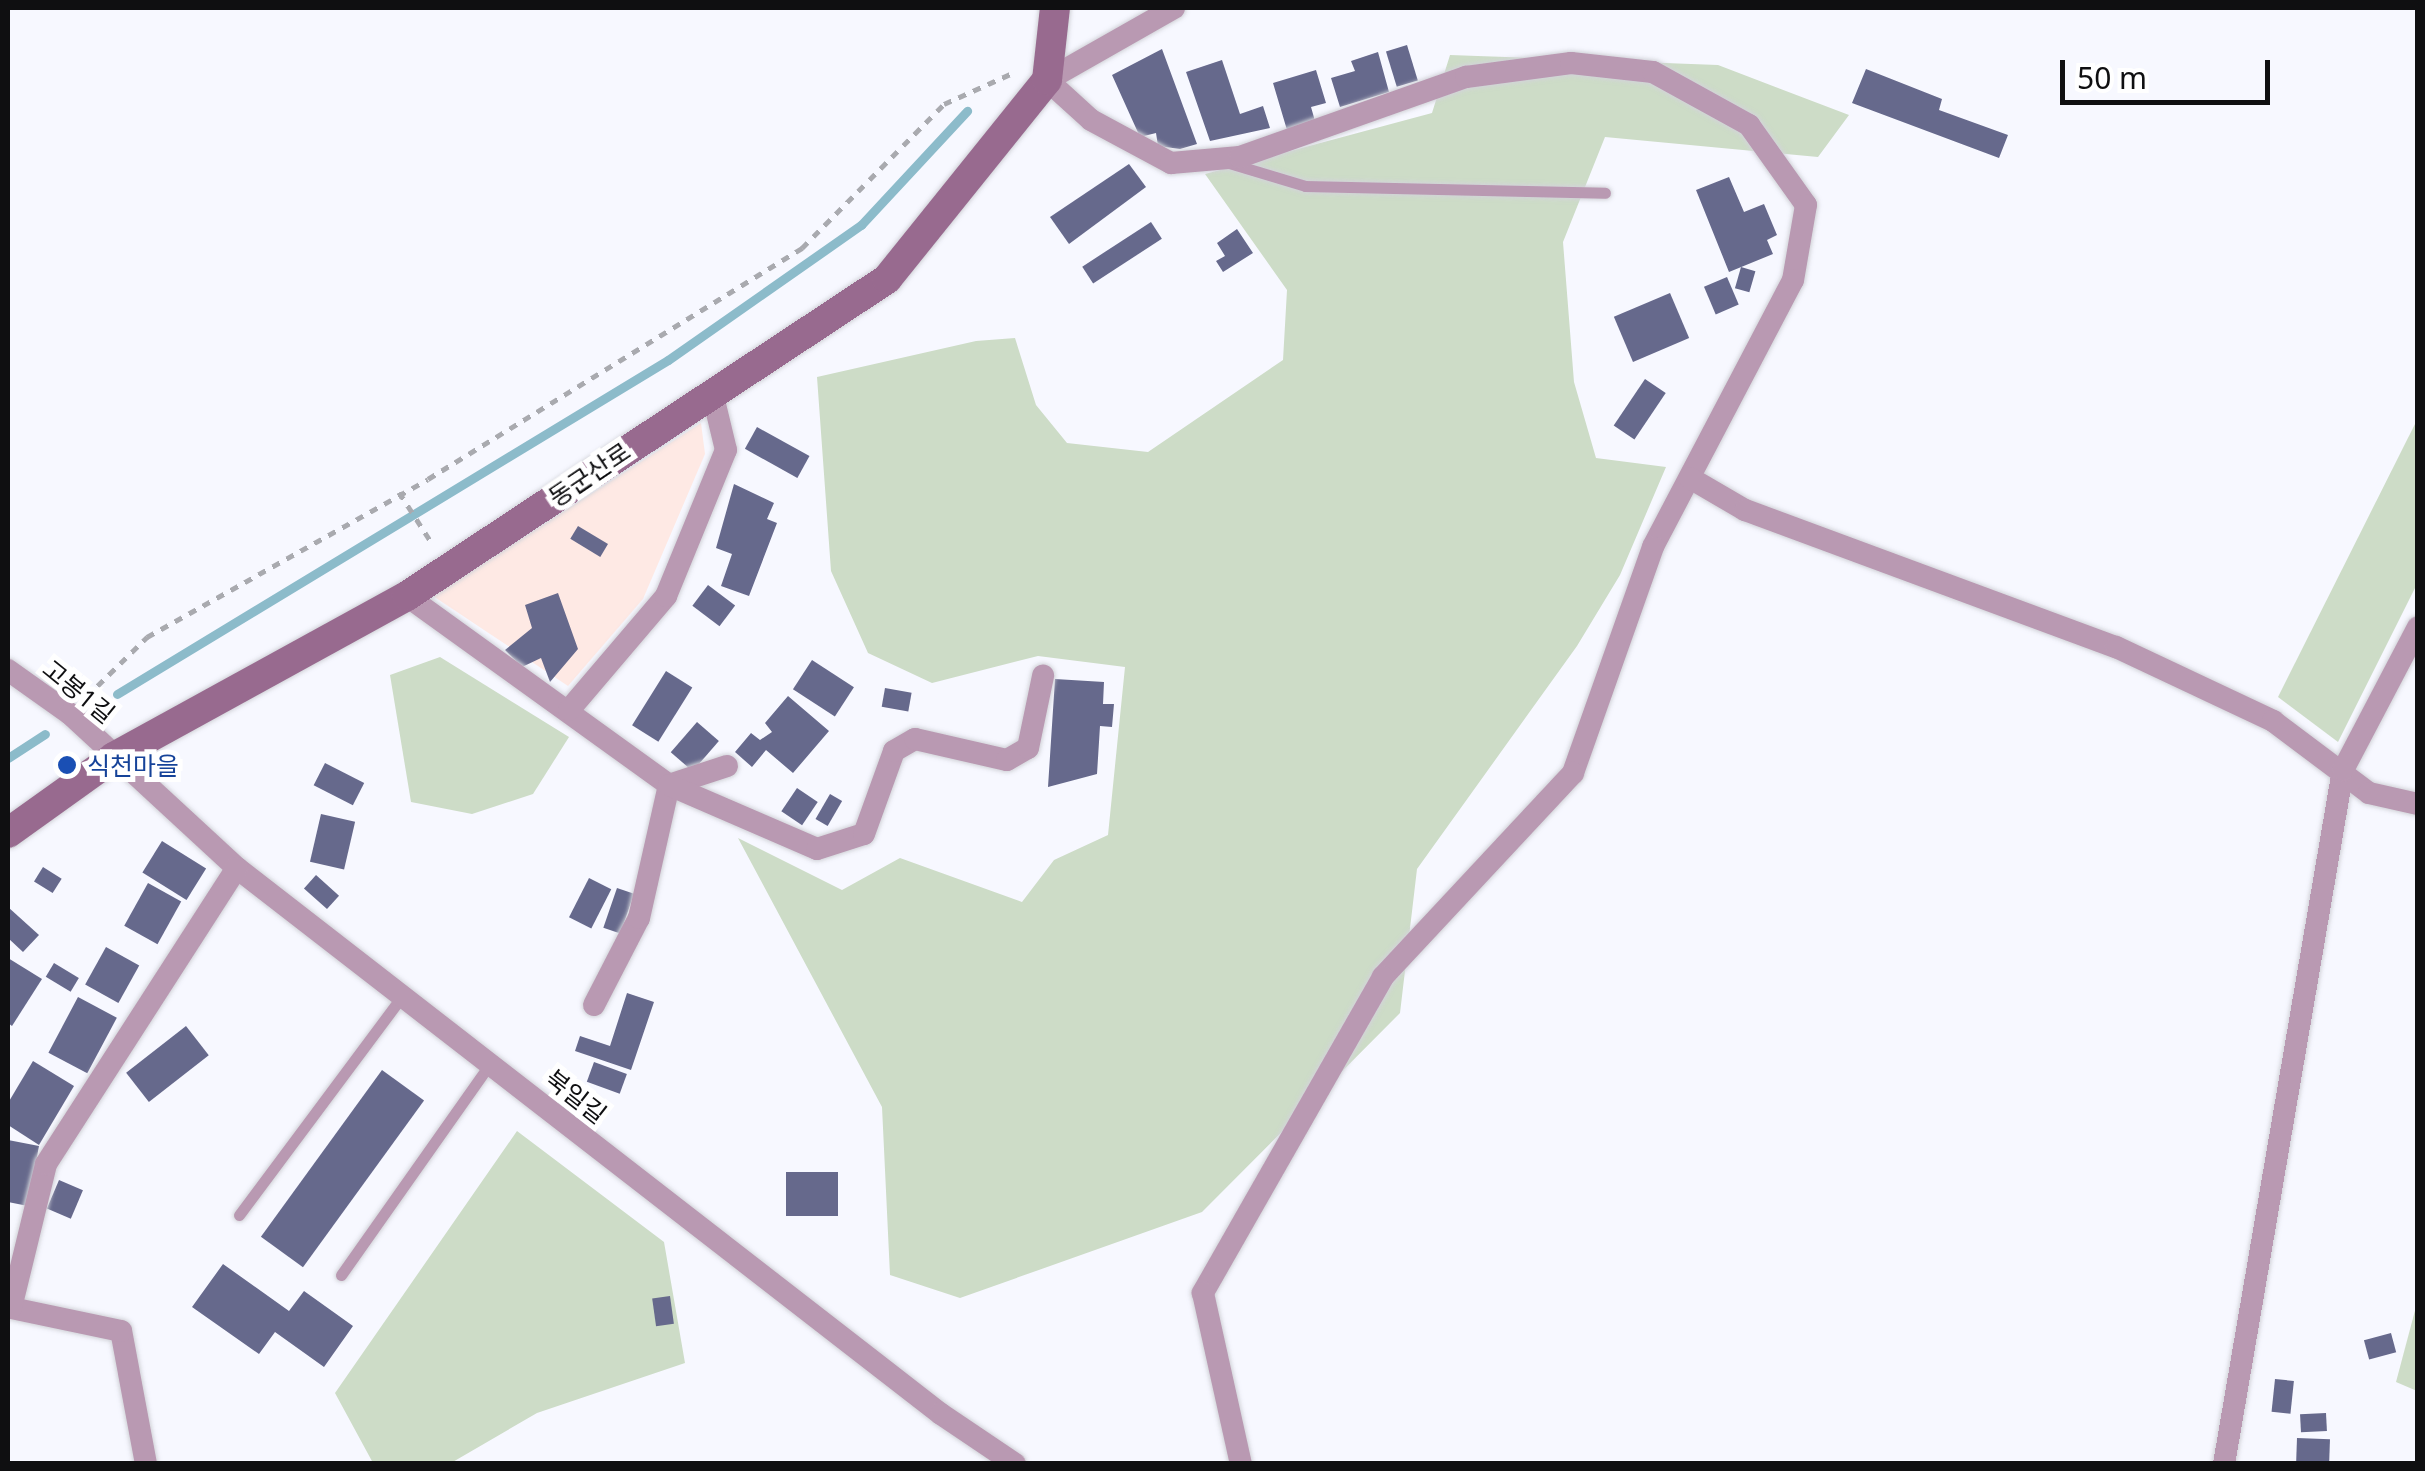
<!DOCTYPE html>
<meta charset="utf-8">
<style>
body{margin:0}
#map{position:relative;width:2425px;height:1471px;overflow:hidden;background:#f7f8ff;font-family:"Noto Sans","Noto Sans KR",sans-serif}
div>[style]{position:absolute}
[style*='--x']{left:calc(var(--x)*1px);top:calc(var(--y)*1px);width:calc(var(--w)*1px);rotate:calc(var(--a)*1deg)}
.commercial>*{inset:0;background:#fee9e4}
.green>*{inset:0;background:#cddcc7}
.stream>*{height:9px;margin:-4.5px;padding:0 4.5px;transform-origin:4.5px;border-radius:4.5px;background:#8cbbca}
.building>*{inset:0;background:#66698c;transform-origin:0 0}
.path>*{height:5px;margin-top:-2.5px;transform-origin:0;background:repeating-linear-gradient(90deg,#a9aaaf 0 8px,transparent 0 16px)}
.roads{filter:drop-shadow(0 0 2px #d2d3d9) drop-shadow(0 0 2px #d2d3d9)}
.lane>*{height:11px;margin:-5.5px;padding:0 5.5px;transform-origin:5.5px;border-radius:5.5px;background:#b999b2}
.street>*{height:22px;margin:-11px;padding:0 11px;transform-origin:11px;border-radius:11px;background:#b999b2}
.secondary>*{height:30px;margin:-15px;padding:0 15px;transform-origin:15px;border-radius:15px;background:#986a8f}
.dots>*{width:28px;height:28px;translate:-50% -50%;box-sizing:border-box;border:5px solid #fff;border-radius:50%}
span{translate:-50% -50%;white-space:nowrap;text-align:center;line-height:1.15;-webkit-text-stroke:10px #fff;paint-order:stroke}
.street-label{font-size:25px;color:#0f0f11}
.transit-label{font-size:25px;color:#164399}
.left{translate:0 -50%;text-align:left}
.frame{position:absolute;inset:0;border:10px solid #0f0f11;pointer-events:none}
.scale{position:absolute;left:2060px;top:60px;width:210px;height:45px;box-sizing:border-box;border:5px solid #0f0f11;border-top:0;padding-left:12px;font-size:30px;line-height:35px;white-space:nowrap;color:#0f0f11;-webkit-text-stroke:8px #fff;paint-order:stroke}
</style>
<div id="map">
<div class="commercial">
<i style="clip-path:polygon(701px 423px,705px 454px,643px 599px,568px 686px,433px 596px)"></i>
</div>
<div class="green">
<i style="clip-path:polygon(1450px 55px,1718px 65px,1849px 115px,1818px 157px,1605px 137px,1563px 242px,1574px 382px,1596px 458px,1666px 467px,1620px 575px,1577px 646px,1417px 869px,1400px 1013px,1202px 1212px,960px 1298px,890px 1275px,882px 1107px,738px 838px,842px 890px,900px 858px,1022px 902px,1054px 860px,1108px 835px,1125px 667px,1038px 656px,932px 683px,868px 653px,831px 571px,817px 377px,976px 341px,1015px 338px,1036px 405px,1067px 443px,1148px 452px,1283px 360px,1287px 290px,1205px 174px,1432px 113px)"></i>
<i style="clip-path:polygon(2417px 420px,2417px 584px,2338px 742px,2278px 697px)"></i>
<i style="clip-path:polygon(440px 657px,569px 737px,533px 794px,472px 814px,411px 802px,390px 675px)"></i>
<i style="clip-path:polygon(517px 1131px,664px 1242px,685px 1363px,537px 1413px,451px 1463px,373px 1463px,335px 1393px)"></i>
<i style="clip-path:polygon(2417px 1303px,2417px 1391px,2396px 1382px)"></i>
</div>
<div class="stream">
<i style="--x:117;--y:694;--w:644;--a:-31.22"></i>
<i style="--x:668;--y:360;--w:236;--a:-35"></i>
<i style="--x:861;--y:225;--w:156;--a:-47.1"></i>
<i style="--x:8;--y:758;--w:44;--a:-33"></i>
</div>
<div class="building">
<i style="left:1407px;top:45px;width:37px;height:22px;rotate:73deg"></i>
<i style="clip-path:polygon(1162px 49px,1197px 144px,1180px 149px,1158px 146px,1156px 133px,1140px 137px,1112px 75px)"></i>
<i style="clip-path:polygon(1378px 52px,1389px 92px,1340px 107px,1331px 78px,1355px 71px,1351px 61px)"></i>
<i style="clip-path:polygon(1222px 60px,1240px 114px,1263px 106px,1270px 128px,1210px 141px,1186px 72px)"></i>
<i style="clip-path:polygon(1866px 69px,1942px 99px,1939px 110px,2008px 135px,1999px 158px,1852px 103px)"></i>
<i style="clip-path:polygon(1316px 70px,1326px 103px,1311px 107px,1315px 121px,1287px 130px,1273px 83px)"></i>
<i style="clip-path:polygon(1129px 164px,1146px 187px,1069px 244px,1050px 217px)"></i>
<i style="clip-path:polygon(1729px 177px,1744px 212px,1764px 204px,1777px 235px,1767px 240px,1773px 254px,1729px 272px,1696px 190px)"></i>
<i style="left:1151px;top:222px;width:20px;height:82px;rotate:57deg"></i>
<i style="clip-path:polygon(1237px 229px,1253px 253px,1223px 272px,1216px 261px,1225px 256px,1217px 243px)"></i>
<i style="left:1741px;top:267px;width:15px;height:22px;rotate:16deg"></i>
<i style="left:1727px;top:277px;width:30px;height:25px;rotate:67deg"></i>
<i style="left:1670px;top:293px;width:49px;height:61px;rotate:67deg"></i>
<i style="left:1645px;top:379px;width:25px;height:56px;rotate:34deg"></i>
<i style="left:757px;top:427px;width:60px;height:25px;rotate:29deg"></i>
<i style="clip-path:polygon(734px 484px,774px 503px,767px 519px,777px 523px,749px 596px,721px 586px,732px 554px,716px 548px)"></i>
<i style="left:578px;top:526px;width:35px;height:15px;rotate:31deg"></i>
<i style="left:708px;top:585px;width:34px;height:26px;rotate:37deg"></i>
<i style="clip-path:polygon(558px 593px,578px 649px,550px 682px,541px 658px,522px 667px,505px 650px,532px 628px,525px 605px)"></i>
<i style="left:812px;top:660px;width:50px;height:35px;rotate:33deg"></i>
<i style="left:666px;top:671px;width:31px;height:64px;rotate:32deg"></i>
<i style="clip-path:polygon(1055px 679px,1104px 682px,1103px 704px,1114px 704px,1112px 727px,1100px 726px,1097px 774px,1048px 787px)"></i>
<i style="left:885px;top:688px;width:27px;height:19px;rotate:10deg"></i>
<i style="clip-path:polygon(788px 696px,829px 731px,793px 773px,766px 750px,752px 767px,735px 752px,751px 733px,760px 740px,772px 732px,765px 723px)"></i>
<i style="left:697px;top:722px;width:29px;height:40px;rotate:41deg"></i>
<i style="left:325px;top:763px;width:44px;height:25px;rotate:27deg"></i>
<i style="left:797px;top:788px;width:25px;height:28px;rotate:34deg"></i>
<i style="left:830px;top:794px;width:14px;height:29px;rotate:30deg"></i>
<i style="left:321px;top:814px;width:35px;height:49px;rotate:13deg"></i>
<i style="left:162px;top:841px;width:52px;height:37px;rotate:32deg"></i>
<i style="left:43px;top:867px;width:22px;height:17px;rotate:32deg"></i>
<i style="left:316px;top:875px;width:31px;height:18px;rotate:42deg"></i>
<i style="left:589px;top:878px;width:25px;height:44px;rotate:27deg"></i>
<i style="left:148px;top:883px;width:38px;height:49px;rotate:29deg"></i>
<i style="left:617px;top:888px;width:18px;height:42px;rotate:19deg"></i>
<i style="clip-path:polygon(8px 907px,39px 935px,23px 952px,8px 938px)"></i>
<i style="left:106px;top:947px;width:38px;height:43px;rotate:29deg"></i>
<i style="clip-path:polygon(8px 958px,42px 979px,12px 1026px,8px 1023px)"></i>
<i style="left:54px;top:963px;width:29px;height:16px;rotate:31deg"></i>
<i style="clip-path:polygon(627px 993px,654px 1002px,631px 1070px,575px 1051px,580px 1036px,610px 1046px)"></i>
<i style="left:78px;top:997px;width:44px;height:63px;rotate:28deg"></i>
<i style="left:186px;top:1026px;width:37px;height:76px;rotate:52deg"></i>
<i style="clip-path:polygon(33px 1061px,74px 1086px,39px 1145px,8px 1125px,8px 1103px)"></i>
<i style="left:594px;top:1062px;width:35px;height:21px;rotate:20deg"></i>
<i style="left:382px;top:1070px;width:52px;height:206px;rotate:36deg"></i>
<i style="clip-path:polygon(8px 1140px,39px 1146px,28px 1206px,8px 1202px)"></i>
<i style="left:786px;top:1172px;width:52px;height:44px"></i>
<i style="left:59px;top:1180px;width:26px;height:31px;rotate:23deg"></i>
<i style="clip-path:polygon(223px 1264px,289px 1311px,304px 1291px,353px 1326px,324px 1367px,275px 1332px,259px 1354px,192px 1307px)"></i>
<i style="left:670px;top:1296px;width:28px;height:18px;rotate:82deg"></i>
<i style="left:2391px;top:1333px;width:20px;height:28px;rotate:75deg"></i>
<i style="left:2275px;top:1379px;width:19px;height:33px;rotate:6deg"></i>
<i style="left:2326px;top:1413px;width:18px;height:26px;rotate:87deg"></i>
<i style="left:2297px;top:1438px;width:33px;height:26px;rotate:2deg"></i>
</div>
<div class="path">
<i style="--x:399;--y:492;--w:63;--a:57.3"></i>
<i style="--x:86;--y:697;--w:86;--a:-44.5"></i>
<i style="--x:147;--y:637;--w:322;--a:-29.3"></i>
<i style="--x:428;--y:479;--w:440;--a:-31.7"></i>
<i style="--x:802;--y:248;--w:202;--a:-45.4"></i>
<i style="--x:944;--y:104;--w:78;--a:-24.3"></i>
</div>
<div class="roads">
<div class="lane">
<i style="--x:1229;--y:163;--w:79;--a:16.8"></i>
<i style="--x:1305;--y:186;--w:300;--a:1.3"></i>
<i style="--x:239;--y:1215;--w:273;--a:-53.3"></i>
<i style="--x:341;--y:1275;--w:258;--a:-54.8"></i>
</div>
<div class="street">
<i style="--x:1174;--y:8;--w:146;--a:150.4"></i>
<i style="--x:1047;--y:80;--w:59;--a:42.3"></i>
<i style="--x:1091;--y:120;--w:91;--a:28.3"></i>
<i style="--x:1171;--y:163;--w:69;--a:-5"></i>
<i style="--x:1240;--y:157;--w:240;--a:-19.5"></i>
<i style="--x:1466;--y:77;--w:106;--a:-7.6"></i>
<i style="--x:1571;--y:63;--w:82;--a:6.3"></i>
<i style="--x:1653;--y:72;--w:110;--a:28.9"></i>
<i style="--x:1749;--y:125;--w:98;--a:54.5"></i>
<i style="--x:1806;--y:205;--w:76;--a:99.8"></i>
<i style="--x:1793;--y:280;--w:301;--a:117.7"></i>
<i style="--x:1653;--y:547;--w:240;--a:109.5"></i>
<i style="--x:1573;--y:773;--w:279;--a:133"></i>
<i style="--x:1383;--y:977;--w:364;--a:119.7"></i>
<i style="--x:1203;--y:1293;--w:175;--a:77.5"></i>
<i style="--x:1690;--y:478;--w:64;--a:30.2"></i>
<i style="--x:1745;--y:510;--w:395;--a:20.3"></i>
<i style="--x:2116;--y:647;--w:174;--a:25.2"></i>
<i style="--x:2273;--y:721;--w:120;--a:36.9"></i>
<i style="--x:2369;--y:793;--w:50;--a:12.7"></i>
<i style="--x:407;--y:596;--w:323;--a:35.8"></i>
<i style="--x:669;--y:785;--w:61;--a:-18.1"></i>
<i style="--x:8;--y:670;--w:76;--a:35.4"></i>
<i style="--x:70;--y:714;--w:227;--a:42.7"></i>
<i style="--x:237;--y:868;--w:891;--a:37.8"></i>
<i style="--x:941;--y:1414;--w:89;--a:34"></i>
<i style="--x:569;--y:710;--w:150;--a:-49.6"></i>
<i style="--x:666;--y:596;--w:158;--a:-67.7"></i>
<i style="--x:726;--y:450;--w:60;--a:-103.6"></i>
<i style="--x:594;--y:1005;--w:98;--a:-62.7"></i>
<i style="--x:639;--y:918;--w:136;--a:-77.3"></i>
<i style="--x:669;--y:785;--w:161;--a:23.4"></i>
<i style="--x:817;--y:849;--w:49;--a:-17.7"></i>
<i style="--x:864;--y:834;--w:88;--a:-70.1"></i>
<i style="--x:894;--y:751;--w:24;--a:-30"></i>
<i style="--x:915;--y:739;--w:94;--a:12.9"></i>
<i style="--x:1007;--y:760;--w:24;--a:-30"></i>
<i style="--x:1028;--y:748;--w:74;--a:-78.2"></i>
<i style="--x:146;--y:1464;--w:135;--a:-100.6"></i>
<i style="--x:121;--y:1331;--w:112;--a:-168.2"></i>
<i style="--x:11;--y:1308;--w:148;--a:-76.3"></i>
<i style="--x:46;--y:1164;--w:352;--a:-57.2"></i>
<i style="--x:2224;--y:1464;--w:704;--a:-80.27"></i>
<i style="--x:2343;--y:770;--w:161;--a:-62.3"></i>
</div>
<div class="secondary">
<i style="--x:8;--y:833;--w:130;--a:-35.6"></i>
<i style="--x:114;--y:757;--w:334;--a:-28.8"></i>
<i style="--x:407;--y:596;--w:575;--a:-33.44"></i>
<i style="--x:887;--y:279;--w:255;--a:-51.2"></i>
<i style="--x:1047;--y:80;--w:72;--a:-83.7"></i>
</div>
</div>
<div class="dots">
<i style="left:67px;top:765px;background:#1a4fb4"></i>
</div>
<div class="street-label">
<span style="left:589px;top:474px;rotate:-34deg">동군산로</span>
<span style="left:79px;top:691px;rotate:39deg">고봉1길</span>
<span style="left:576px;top:1096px;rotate:38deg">북일길</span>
</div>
<div class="transit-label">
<span class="left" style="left:87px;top:765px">식천마을</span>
</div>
<div class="frame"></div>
<div class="scale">50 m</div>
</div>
